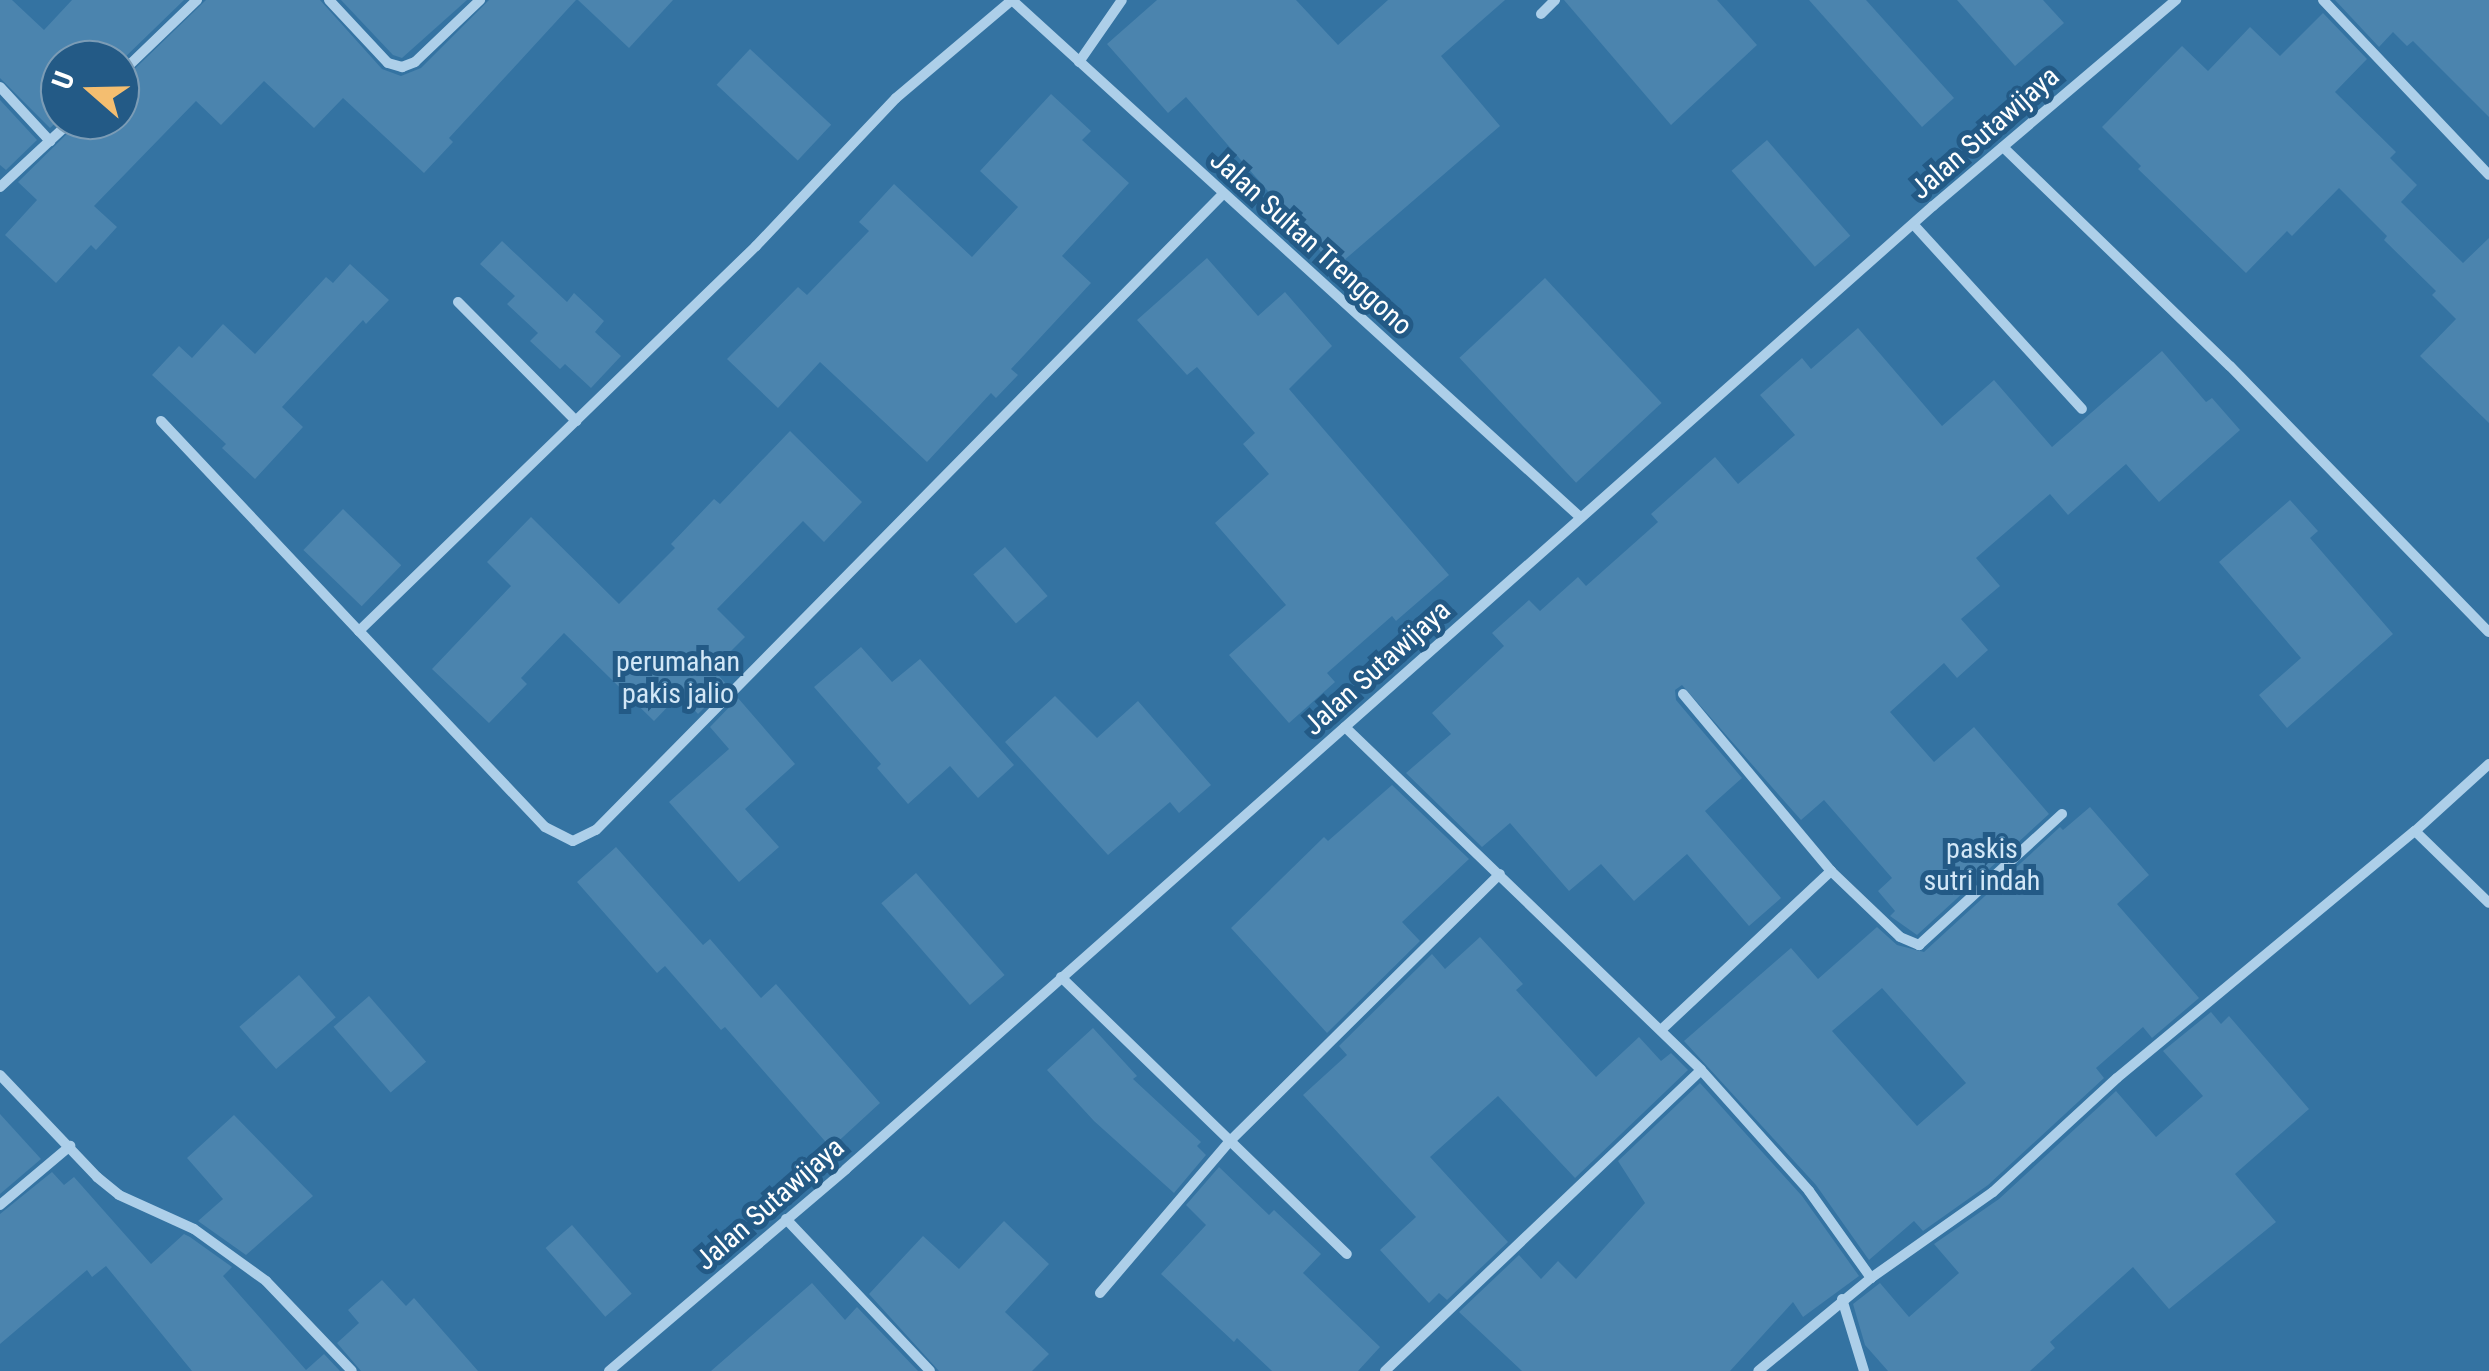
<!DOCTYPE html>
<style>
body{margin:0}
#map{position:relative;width:2489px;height:1371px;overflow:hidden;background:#235a86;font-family:"Roboto Condensed",sans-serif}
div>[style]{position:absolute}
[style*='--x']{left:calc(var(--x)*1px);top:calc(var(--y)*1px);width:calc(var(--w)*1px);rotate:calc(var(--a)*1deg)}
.green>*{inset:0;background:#3473a2}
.building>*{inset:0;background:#4b84ae;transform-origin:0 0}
.minor>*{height:10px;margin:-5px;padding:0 5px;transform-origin:5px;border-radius:5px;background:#adcfe9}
span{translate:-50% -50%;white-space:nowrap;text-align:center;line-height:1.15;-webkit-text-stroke:10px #235a86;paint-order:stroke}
.street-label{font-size:28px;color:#fff}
.park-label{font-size:28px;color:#d2e7f7}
.north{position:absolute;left:40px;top:40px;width:100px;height:100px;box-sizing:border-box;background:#235a86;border:2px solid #7b9cb6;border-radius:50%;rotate:290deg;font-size:28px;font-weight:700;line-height:40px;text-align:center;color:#fff}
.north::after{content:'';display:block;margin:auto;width:35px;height:45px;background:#f4be70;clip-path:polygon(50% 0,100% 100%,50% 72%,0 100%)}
</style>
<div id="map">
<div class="green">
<i style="clip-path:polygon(evenodd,0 0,2489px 0,2489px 1371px,0 1371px,0 0,60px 60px,120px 60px,120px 120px,60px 120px,60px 60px)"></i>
</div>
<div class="building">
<i style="clip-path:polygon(0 0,12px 0,44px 30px,72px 0,184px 0,120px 62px,60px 60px,60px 119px,50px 128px,0 78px)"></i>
<i style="clip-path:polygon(206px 0,320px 0,382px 69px,401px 76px,421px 68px,489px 0,576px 0,449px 138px,453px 142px,424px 173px,343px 98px,314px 128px,264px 81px,221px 125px,196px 101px,94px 206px,117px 227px,96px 250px,91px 245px,56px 283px,5px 235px,37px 200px,18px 182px,81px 120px,120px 120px,120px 83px)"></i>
<i style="clip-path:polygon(341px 0,467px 0,402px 58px,393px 55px)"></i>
<i style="clip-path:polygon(578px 0,673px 0,629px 48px)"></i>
<i style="clip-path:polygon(1157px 0,1296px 0,1338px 45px,1388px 0,1505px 0,1441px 56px,1500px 126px,1335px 268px,1186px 97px,1168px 113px,1107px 44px)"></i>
<i style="clip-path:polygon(1564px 0,1717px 0,1757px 45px,1671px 125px)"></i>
<i style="clip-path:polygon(1809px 0,1866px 0,1954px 98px,1922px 127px)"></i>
<i style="clip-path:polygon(1957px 0,2043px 0,2064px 23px,2015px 66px)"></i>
<i style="clip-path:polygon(2335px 0,2489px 0,2489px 117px,2413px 41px,2407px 46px,2393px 32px,2379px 47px)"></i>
<i style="clip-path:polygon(2323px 13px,2367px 59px,2335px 92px,2396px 152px,2390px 158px,2417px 185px,2401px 202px,2463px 263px,2489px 238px,2489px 423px,2420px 356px,2456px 319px,2432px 295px,2436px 291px,2384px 240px,2387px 236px,2339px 188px,2292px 236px,2287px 231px,2246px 273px,2138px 169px,2141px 166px,2102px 127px,2182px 46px,2208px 71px,2250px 27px,2280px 56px)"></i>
<i style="left:750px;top:49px;width:111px;height:49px;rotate:43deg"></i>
<i style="clip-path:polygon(1051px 94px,1091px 131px,1082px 140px,1129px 183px,1062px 256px,1091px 283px,1011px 369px,1018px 375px,996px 398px,991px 393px,927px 462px,820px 362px,778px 408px,727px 359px,798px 287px,807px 295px,869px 231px,859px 222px,894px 184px,972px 257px,1018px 207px,980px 171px)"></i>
<i style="clip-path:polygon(0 100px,37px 140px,6px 170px,0 165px)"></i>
<i style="left:1767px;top:140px;width:127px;height:47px;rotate:49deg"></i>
<i style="clip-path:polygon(502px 241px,567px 302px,574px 293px,604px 321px,595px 332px,621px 356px,591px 388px,565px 364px,560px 369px,530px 341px,538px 333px,507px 304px,515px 296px,480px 264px)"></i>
<i style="clip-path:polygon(1207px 258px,1258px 316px,1285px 292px,1332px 346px,1289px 389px,1449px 575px,1396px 621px,1392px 616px,1327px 673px,1335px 682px,1289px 723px,1229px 655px,1286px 605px,1215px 523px,1269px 474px,1243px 444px,1255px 433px,1197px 367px,1187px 375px,1137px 320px)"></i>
<i style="clip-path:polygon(350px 264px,389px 300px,366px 324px,363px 320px,282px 407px,303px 427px,255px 479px,222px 448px,226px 444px,152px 375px,179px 346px,192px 358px,223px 324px,255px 354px,326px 277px,333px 283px)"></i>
<i style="left:1545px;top:278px;width:171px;height:117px;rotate:47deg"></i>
<i style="clip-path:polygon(1858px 328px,1942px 426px,1994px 380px,2052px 447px,2162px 351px,2206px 402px,2212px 398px,2240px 430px,2159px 502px,2126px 464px,2068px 515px,2050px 494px,1976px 558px,2000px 586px,1961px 619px,1988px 650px,1957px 678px,1944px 663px,1890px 712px,1934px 762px,1974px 727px,2049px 814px,1917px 935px,1890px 916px,1895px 911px,1878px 891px,1892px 878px,1824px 800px,1801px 820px,1682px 685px,1675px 690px,1676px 700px,1742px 778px,1705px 811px,1781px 898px,1749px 926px,1687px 854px,1634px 901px,1601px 864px,1569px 891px,1510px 823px,1482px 847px,1406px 773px,1451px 734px,1432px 713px,1504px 646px,1492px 633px,1529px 600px,1540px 611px,1578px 577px,1586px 586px,1658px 522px,1651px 514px,1715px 457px,1738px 484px,1795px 435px,1760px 395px,1802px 358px,1811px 369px)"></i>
<i style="clip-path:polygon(790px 431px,862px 502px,824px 542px,803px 521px,717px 609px,745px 637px,713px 669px,727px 685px,698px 714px,680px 694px,654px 721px,564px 633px,521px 678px,527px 684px,489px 723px,432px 669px,511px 586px,487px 562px,531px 517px,619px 604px,675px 548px,671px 544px,714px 499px,720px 504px)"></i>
<i style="clip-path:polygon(2290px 500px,2318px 531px,2310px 538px,2393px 634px,2287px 728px,2259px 695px,2301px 658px,2219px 562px)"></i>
<i style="left:343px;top:509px;width:81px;height:57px;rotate:44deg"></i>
<i style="left:1005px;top:547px;width:65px;height:42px;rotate:49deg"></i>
<i style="clip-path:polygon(861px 647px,892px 682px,920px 659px,1014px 765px,978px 798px,950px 766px,908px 804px,877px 768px,881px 764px,814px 687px)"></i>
<i style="clip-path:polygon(1055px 696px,1097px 738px,1138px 701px,1211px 785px,1179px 813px,1170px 802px,1108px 855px,1005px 742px)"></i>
<i style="clip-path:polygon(738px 698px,795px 764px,745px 809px,779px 847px,739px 882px,669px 802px,729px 749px,710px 727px)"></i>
<i style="clip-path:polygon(1392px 785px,1469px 859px,1402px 922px,1420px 941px,1327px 1033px,1231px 928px,1324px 837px,1328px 841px)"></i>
<i style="clip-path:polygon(evenodd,2090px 807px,2149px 875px,2117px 904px,2199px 998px,2152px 1038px,2143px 1027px,2096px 1068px,2104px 1078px,1988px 1185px,1923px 1231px,1914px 1221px,1869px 1260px,1816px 1185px,1684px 1041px,1791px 948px,1818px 979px,1877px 927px,1897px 945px,1924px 952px,2060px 827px,2063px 830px,2090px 807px,1882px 988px,1966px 1083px,1917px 1126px,1832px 1031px,1882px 988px)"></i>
<i style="clip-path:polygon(616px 847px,703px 945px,710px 939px,761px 998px,776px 984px,880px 1103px,831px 1148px,725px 1027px,721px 1030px,665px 966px,657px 973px,577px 882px)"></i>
<i style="left:916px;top:873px;width:135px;height:46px;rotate:49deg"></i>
<i style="clip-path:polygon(1480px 937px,1523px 984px,1516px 990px,1596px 1077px,1639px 1037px,1661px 1061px,1671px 1053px,1688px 1070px,1575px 1178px,1498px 1096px,1430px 1157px,1508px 1242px,1447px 1300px,1439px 1293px,1429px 1303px,1380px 1250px,1416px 1217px,1303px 1095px,1347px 1055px,1339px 1046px,1432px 954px,1445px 969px)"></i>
<i style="left:299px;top:975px;width:56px;height:79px;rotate:49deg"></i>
<i style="left:369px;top:996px;width:87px;height:47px;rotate:49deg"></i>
<i style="clip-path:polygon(2211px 1012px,2221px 1024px,2229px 1016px,2309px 1109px,2235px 1174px,2276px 1222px,2169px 1309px,2133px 1267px,2050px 1342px,2055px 1348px,2030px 1371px,1888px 1371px,1865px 1345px,1853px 1304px,1880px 1283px,1909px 1317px,1959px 1273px,1934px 1244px,1999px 1199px,2116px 1091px,2156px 1137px,2203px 1096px,2163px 1051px)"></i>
<i style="clip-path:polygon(1093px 1028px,1137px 1076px,1133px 1079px,1201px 1142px,1197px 1146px,1206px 1155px,1174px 1193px,1094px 1121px,1047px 1070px)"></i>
<i style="clip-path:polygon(1700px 1083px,1802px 1196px,1859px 1276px,1803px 1317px,1793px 1302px,1730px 1371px,1522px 1371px,1459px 1312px,1519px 1255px,1541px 1279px,1558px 1261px,1576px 1279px,1645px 1203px,1618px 1161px)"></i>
<i style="clip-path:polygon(0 1114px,41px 1159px,0 1194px)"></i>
<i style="clip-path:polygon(234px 1115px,313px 1196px,246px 1255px,198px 1221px,223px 1199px,187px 1158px)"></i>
<i style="clip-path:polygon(1219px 1167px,1269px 1215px,1274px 1210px,1321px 1254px,1303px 1273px,1380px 1347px,1358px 1371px,1272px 1371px,1237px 1338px,1234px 1342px,1161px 1274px,1206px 1225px,1186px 1205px)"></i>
<i style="clip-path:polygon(52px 1172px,64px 1185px,74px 1177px,151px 1264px,184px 1234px,190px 1237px,232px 1267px,223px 1276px,306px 1370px,324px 1354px,340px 1371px,192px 1371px,106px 1266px,92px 1277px,87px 1270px,0 1344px,0 1214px)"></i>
<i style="clip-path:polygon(1004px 1221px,1049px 1264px,1005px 1312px,1049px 1354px,1032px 1371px,939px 1371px,869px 1294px,923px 1236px,959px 1269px)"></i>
<i style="left:572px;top:1225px;width:91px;height:35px;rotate:49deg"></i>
<i style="clip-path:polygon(382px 1280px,406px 1306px,414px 1298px,478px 1371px,361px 1371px,337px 1343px,359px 1323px,348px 1310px)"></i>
<i style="clip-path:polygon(812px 1283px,845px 1320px,857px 1307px,918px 1371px,711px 1371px)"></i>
</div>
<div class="minor">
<i style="--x:329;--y:0;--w:86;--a:46.9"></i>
<i style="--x:388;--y:63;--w:15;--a:16"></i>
<i style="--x:402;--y:67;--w:14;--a:-21"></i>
<i style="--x:415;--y:62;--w:90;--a:-43.6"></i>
<i style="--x:1012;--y:0;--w:152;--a:139.8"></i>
<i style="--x:896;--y:98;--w:204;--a:133.4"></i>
<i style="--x:756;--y:246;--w:553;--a:135.88"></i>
<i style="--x:359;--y:631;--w:270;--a:46.5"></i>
<i style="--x:545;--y:827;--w:31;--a:27"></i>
<i style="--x:573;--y:841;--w:25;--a:-26"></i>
<i style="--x:596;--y:830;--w:893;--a:-45.41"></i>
<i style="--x:1012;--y:0;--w:769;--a:42.31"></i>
<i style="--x:2323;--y:0;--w:241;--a:46.5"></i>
<i style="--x:1541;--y:14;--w:20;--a:-45"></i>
<i style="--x:1079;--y:62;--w:75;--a:-55.3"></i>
<i style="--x:120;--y:74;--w:107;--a:-43.9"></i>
<i style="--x:0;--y:87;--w:74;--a:47.2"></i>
<i style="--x:2003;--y:147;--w:315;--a:44"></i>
<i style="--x:2230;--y:366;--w:371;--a:45.8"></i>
<i style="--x:0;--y:187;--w:98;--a:-42.9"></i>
<i style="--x:1914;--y:225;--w:249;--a:47.6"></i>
<i style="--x:458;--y:302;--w:168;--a:45.2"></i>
<i style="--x:161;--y:421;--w:289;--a:46.7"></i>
<i style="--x:1683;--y:694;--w:231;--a:50.1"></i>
<i style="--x:1345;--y:727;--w:494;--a:43.9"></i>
<i style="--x:1701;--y:1070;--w:162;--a:48.2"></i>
<i style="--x:1809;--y:1191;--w:107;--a:54.5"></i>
<i style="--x:1871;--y:1278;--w:146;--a:140.5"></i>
<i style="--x:2489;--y:764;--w:100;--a:137.8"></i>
<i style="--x:2415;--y:831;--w:103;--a:44.2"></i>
<i style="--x:1061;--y:977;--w:398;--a:44.1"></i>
<i style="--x:1661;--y:1030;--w:233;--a:-43.1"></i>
<i style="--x:1831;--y:871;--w:95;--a:43.7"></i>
<i style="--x:1900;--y:937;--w:21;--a:23"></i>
<i style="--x:1919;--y:945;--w:194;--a:-42.5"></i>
<i style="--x:0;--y:1075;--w:141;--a:46.4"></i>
<i style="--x:97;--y:1177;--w:28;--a:39"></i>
<i style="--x:119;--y:1195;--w:82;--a:24.4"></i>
<i style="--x:194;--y:1229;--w:89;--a:35.8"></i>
<i style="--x:266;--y:1281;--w:124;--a:46.3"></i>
<i style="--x:0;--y:1205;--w:92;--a:-40.1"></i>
<i style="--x:786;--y:1219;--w:209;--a:46.5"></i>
<i style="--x:1871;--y:1278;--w:149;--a:-35.2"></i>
<i style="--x:1993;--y:1192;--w:168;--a:-42.6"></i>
<i style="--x:2117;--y:1078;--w:387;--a:-39.7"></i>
<i style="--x:1100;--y:1293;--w:199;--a:-49.5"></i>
<i style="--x:1229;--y:1142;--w:381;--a:-44.7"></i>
<i style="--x:1842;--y:1299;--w:75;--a:73"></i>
<i style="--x:609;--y:1371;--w:311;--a:-40.4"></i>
<i style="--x:846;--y:1169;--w:1452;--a:-41.54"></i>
<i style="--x:1933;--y:206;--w:319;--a:-40.3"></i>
<i style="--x:1385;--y:1371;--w:436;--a:-43.6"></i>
</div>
<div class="street-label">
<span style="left:1985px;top:133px;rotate:-41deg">Jalan Sutawijaya</span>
<span style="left:1311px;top:243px;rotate:42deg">Jalan Sultan Trenggono</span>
<span style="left:1377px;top:668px;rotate:-42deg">Jalan Sutawijaya</span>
<span style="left:770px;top:1204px;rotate:-41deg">Jalan Sutawijaya</span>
</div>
<div class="park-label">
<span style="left:678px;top:678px">perumahan<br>pakis jalio</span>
<span style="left:1982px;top:865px">paskis<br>sutri indah</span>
</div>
<div class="north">U</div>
</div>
